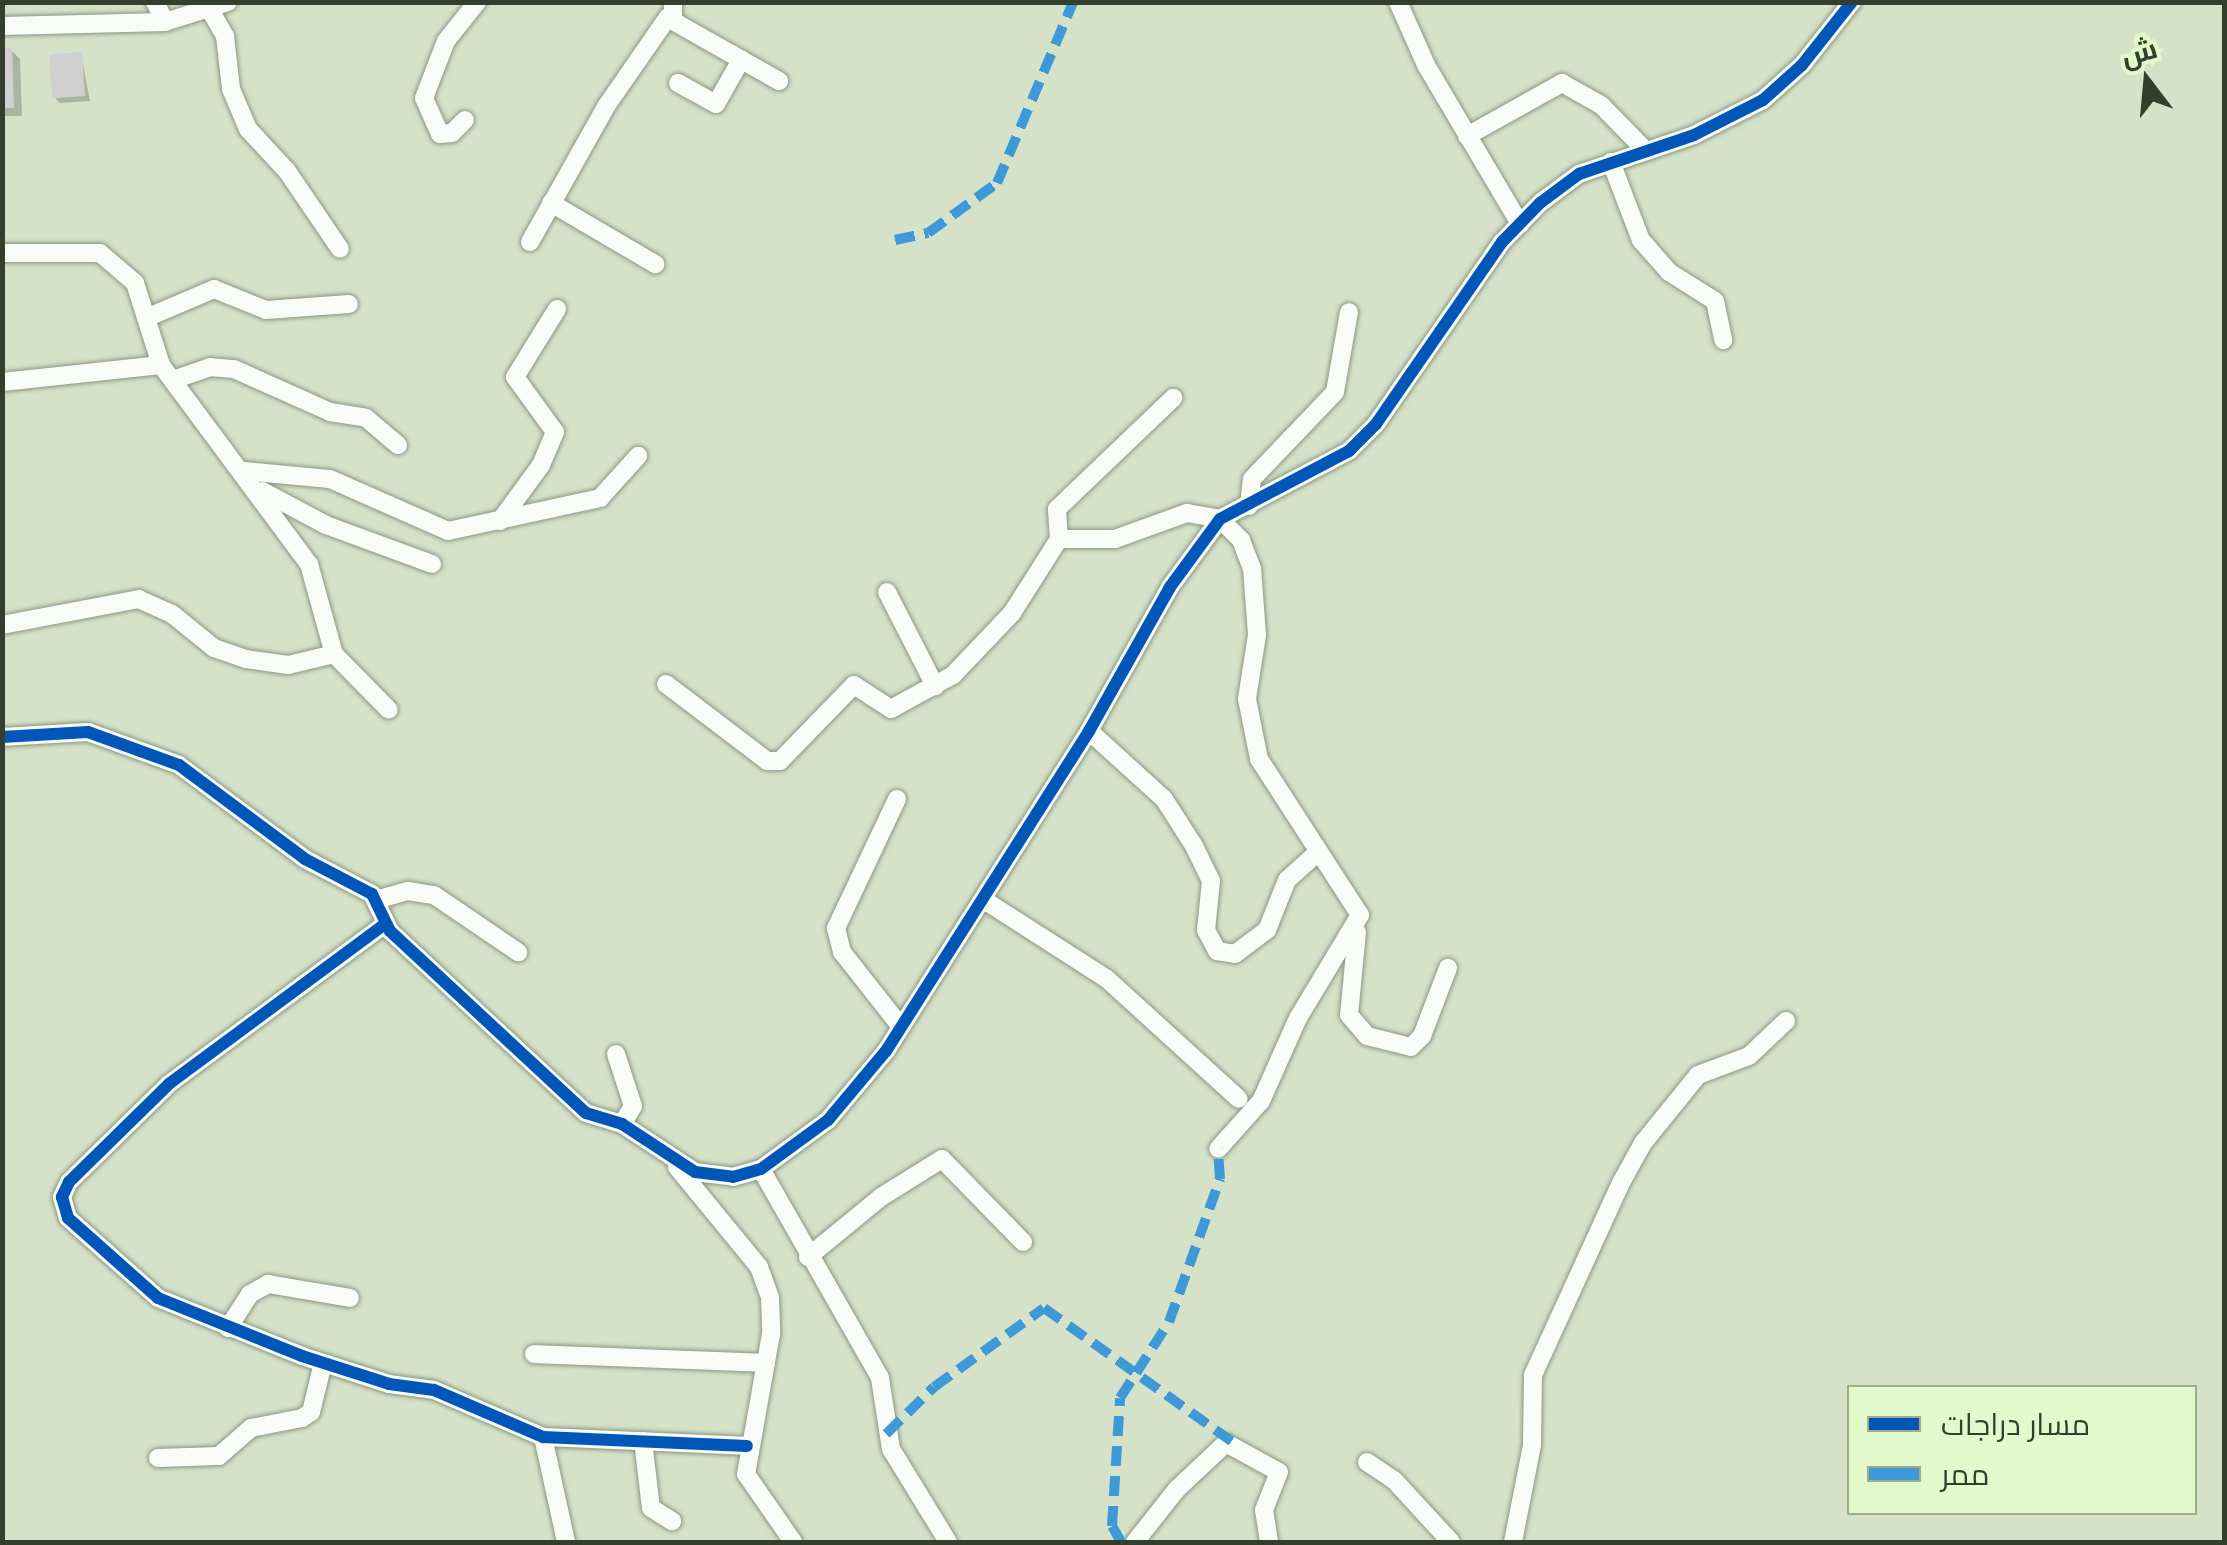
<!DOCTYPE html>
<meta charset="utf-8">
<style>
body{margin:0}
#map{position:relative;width:2227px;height:1545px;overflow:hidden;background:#d5e2c8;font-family:"Open Sans",Cairo,sans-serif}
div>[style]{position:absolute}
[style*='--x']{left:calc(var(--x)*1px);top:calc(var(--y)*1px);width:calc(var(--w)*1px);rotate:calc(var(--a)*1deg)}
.shadow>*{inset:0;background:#0003}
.building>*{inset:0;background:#d1d0d1;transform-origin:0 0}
.roads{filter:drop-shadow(0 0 2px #8c9682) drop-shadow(0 0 2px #8c9682)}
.minor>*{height:18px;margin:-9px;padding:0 9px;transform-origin:9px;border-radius:9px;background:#f9fbf7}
.quiet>*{height:10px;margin-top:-5px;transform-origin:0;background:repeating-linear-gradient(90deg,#3d99d7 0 20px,transparent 0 30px)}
.cycleway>*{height:12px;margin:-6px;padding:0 6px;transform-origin:6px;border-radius:6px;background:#0057b8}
span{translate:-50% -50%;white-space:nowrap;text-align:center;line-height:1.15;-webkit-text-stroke:8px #e1f9cb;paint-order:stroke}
.frame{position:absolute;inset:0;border:5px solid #343e2c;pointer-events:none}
.legend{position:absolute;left:1847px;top:1385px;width:350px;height:130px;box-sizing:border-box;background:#e1f9cb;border:2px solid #9cae8b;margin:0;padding:12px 18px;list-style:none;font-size:30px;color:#343e2c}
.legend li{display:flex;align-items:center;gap:20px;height:50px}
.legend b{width:50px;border:2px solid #9cae8b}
.north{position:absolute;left:2097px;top:30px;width:100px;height:100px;-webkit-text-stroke:8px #e1f9cb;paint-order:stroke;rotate:344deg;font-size:28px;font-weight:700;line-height:40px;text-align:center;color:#343e2c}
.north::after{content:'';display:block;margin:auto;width:35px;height:45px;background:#343e2c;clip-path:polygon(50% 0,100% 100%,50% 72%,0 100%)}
</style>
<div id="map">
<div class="shadow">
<i style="clip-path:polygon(11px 50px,20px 59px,22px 116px,2px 116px,2px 51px)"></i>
<i style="clip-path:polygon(81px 54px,90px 101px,60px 103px,55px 98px)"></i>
</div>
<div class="building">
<i style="clip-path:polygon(2px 48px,12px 48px,14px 108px,2px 108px)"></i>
<i style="left:82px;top:52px;width:44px;height:33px;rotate:86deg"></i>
</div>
<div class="roads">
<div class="minor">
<i style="--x:155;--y:2;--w:22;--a:63"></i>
<i style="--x:673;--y:2;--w:19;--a:90"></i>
<i style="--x:673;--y:21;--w:122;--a:29.5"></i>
<i style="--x:1398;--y:2;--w:69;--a:66"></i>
<i style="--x:1426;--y:65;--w:185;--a:59.4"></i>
<i style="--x:210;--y:10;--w:30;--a:60"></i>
<i style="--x:225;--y:36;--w:53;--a:83.5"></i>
<i style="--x:231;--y:89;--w:43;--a:67"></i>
<i style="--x:248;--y:129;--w:57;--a:47.1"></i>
<i style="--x:287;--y:171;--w:94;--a:55.8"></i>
<i style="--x:2;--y:26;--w:163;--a:-1.4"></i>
<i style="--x:165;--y:22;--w:66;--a:-17.6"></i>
<i style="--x:678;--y:83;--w:43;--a:28.9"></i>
<i style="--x:716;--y:104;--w:51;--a:-60.4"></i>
<i style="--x:465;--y:120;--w:18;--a:135"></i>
<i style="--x:452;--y:133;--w:12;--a:175"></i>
<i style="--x:440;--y:134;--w:39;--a:-114"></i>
<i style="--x:424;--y:98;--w:61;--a:-68.9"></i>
<i style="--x:446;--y:41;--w:50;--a:-51.5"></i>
<i style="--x:1467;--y:136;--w:109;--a:-29.2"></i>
<i style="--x:1562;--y:83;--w:45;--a:29.4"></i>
<i style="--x:1601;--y:105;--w:63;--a:45.6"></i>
<i style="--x:1611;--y:162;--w:84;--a:69"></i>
<i style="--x:1641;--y:240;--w:43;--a:48.8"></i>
<i style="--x:1669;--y:272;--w:54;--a:32.2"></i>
<i style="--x:1715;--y:301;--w:40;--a:78"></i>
<i style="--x:551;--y:203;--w:121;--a:30.4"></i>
<i style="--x:530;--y:242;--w:157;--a:-60.7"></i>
<i style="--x:607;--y:105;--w:107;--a:-55.3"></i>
<i style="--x:2;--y:253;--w:98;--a:0"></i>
<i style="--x:100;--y:253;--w:46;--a:40.6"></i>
<i style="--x:135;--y:283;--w:86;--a:72.4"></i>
<i style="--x:161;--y:365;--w:248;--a:53.4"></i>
<i style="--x:309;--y:564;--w:93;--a:74.5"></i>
<i style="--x:334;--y:654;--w:47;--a:166.6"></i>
<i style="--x:288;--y:665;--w:42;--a:-171.9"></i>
<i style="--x:246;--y:659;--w:34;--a:-161"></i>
<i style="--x:214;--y:648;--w:54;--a:-141"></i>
<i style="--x:172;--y:614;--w:36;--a:-156"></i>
<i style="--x:139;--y:599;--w:139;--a:169.3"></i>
<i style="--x:146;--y:318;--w:74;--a:-23.1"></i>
<i style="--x:214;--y:289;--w:56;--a:22"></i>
<i style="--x:266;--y:310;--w:83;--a:-4.1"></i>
<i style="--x:173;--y:380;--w:39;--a:-19"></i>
<i style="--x:210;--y:367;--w:24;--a:5"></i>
<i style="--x:234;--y:369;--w:105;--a:24.1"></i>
<i style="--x:330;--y:412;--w:36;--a:9"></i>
<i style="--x:366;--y:418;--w:42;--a:40.2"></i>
<i style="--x:2;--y:382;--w:160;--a:-6.1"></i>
<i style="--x:244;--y:471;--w:86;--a:5.3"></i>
<i style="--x:330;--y:479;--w:129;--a:23.8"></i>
<i style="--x:448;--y:531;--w:156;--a:-12.2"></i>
<i style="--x:600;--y:498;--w:57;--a:-47.9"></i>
<i style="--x:262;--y:491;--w:72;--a:28"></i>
<i style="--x:326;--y:525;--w:113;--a:20.2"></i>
<i style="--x:1249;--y:506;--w:27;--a:-84"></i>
<i style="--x:1252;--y:479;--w:120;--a:-46.3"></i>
<i style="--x:1335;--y:392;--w:81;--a:-80.1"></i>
<i style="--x:500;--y:521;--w:69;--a:-53.8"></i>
<i style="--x:541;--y:465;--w:36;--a:-67"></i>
<i style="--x:555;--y:432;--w:68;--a:-126"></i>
<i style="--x:515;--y:377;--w:80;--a:-58.3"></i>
<i style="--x:1059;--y:539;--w:30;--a:-94"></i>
<i style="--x:1057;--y:509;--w:161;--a:-43.7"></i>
<i style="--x:887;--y:592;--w:106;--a:62.9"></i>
<i style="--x:334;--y:654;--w:78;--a:45.5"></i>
<i style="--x:666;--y:684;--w:127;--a:37.3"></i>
<i style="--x:767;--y:761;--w:13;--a:0"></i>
<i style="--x:780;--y:761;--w:106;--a:-45.8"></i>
<i style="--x:854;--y:685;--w:44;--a:33"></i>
<i style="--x:891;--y:709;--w:71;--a:-28.7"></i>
<i style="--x:953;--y:675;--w:86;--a:-46.4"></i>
<i style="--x:1012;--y:613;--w:88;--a:-57.6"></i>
<i style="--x:1059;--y:539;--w:56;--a:0"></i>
<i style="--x:1115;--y:539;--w:77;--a:-19.9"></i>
<i style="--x:1187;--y:513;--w:34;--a:10"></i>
<i style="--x:1220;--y:519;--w:30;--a:45"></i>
<i style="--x:1241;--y:540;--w:30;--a:69"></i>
<i style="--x:1252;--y:568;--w:67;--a:85.7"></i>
<i style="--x:1257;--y:635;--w:65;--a:98.9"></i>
<i style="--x:1247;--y:699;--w:61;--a:78.7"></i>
<i style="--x:1259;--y:759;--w:186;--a:57.1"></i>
<i style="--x:1360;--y:915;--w:120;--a:121"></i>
<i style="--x:1298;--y:1018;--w:91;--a:114"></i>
<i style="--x:1261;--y:1101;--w:64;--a:131.9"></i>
<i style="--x:1089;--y:731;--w:101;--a:42.2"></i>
<i style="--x:1164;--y:799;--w:56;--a:57.4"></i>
<i style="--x:1194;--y:846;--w:39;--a:64"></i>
<i style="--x:1211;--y:881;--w:49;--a:95.8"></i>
<i style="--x:1206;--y:930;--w:24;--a:62"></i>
<i style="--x:1217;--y:951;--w:18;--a:9"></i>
<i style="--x:1235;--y:954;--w:40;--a:-37"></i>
<i style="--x:1267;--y:930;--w:54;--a:-68.2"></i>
<i style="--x:1287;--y:880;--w:40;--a:-42"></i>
<i style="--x:2;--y:737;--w:86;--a:-3.3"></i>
<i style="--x:88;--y:732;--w:97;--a:19.9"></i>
<i style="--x:179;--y:765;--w:157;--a:36.7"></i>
<i style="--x:305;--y:859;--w:76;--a:27.6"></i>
<i style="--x:372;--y:894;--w:41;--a:64.1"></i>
<i style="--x:390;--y:931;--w:267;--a:42.9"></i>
<i style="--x:586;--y:1113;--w:38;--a:17"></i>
<i style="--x:622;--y:1124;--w:87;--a:33.3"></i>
<i style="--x:695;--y:1172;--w:38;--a:7"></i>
<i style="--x:733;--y:1177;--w:29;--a:-16"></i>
<i style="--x:761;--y:1169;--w:83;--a:-36.2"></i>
<i style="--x:828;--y:1120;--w:90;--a:-50"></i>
<i style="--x:886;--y:1051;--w:379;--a:-57.6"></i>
<i style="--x:1089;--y:731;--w:165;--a:-60.6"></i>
<i style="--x:1170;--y:587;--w:84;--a:-53.7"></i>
<i style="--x:1220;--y:519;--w:146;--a:-27.8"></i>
<i style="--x:1349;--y:451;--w:38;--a:-45"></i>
<i style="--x:1376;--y:424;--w:221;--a:-55.3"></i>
<i style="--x:1502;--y:242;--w:54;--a:-45.7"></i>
<i style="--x:1540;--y:203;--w:49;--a:-36.6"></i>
<i style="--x:1579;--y:174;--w:121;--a:-18.7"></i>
<i style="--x:1694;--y:135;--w:77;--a:-26.9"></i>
<i style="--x:1763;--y:100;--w:52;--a:-41.9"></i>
<i style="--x:1802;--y:65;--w:80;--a:-51.6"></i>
<i style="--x:897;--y:799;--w:143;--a:115.3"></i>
<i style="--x:836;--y:928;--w:25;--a:76"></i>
<i style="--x:842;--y:952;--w:95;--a:51.8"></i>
<i style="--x:376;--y:900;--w:33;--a:-16"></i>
<i style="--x:408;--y:891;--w:26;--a:9"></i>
<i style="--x:434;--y:895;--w:102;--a:34.2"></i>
<i style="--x:984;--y:900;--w:146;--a:32.7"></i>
<i style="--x:1107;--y:979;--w:178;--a:42.3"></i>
<i style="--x:385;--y:924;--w:269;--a:143.5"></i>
<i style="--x:169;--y:1084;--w:140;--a:135.6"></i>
<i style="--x:69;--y:1182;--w:17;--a:115"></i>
<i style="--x:62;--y:1197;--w:22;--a:74"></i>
<i style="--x:68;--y:1218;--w:120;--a:41.6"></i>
<i style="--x:158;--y:1298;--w:155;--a:21.9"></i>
<i style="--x:302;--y:1356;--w:91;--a:17.8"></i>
<i style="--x:389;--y:1384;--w:45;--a:7.6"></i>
<i style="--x:434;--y:1390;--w:119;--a:23.3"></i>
<i style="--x:543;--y:1437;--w:204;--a:2.5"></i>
<i style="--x:1357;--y:932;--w:83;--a:95.5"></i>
<i style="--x:1349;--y:1015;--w:28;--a:49"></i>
<i style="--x:1367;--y:1036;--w:45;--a:14"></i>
<i style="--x:1411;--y:1047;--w:16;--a:-45"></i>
<i style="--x:1422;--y:1036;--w:73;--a:-69.1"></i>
<i style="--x:616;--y:1054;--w:55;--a:71.9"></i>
<i style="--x:633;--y:1106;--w:21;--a:121"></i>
<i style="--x:677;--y:1167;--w:129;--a:50.6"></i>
<i style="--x:759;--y:1267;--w:32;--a:70"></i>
<i style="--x:770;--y:1297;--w:37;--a:88"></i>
<i style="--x:771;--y:1334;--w:142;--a:100.1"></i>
<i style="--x:746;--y:1474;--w:83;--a:55.3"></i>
<i style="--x:761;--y:1169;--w:241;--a:60.3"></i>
<i style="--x:880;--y:1378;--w:72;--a:81.2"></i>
<i style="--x:891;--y:1449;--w:109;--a:58.5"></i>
<i style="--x:808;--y:1257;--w:94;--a:-39.4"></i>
<i style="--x:881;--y:1197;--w:72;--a:-31.9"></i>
<i style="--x:942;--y:1159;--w:116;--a:45.7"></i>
<i style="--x:228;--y:1328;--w:40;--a:-57.1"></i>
<i style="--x:250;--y:1294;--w:21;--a:-29"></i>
<i style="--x:268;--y:1284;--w:83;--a:9.7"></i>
<i style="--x:534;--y:1354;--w:232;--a:2.2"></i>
<i style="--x:543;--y:1437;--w:107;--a:77.6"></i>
<i style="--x:643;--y:1441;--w:67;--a:83.2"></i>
<i style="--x:651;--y:1508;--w:25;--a:32"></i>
<i style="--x:158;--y:1458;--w:61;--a:-1.9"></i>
<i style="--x:219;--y:1456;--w:43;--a:-41.2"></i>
<i style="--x:251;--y:1428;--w:52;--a:-11.1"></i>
<i style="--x:302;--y:1418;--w:11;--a:-34"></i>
<i style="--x:311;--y:1412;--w:50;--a:-76.2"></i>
<i style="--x:1367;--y:1462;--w:32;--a:34"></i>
<i style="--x:1394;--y:1480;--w:84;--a:47.4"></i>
<i style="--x:1135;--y:1542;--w:68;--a:-51.6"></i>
<i style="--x:1177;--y:1489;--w:67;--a:-43.2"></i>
<i style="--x:1226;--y:1443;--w:60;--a:28.7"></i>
<i style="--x:1279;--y:1472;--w:41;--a:111.5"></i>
<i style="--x:1264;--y:1510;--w:32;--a:81"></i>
<i style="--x:1513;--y:1542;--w:99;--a:-78.9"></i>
<i style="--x:1532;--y:1445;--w:70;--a:-89.2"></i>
<i style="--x:1533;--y:1375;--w:213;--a:-65.4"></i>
<i style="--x:1622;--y:1181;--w:43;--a:-61.1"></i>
<i style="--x:1643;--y:1143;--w:87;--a:-51"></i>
<i style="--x:1698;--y:1075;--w:54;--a:-20.4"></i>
<i style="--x:1749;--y:1056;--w:51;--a:-43.4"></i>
</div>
</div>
<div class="quiet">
<i style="--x:895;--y:240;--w:34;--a:-12"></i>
<i style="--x:928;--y:233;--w:85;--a:-35.9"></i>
<i style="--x:997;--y:183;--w:196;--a:-67.2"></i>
<i style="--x:886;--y:1434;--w:67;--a:-44.4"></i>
<i style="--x:934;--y:1387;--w:135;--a:-35.7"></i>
<i style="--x:1044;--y:1308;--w:237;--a:35.4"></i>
<i style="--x:1121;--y:1542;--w:18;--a:-119"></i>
<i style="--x:1112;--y:1526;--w:128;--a:-86.4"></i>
<i style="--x:1120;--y:1398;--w:90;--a:-57.2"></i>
<i style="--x:1169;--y:1322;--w:152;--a:-70.4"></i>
<i style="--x:1220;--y:1179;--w:30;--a:-94"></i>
</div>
<div class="cycleway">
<i style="--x:2;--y:737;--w:86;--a:-3.3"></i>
<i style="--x:88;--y:732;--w:97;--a:19.9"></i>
<i style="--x:179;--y:765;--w:157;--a:36.7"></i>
<i style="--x:305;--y:859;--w:76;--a:27.6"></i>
<i style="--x:372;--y:894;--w:41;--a:64.1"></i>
<i style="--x:390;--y:931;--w:267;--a:42.9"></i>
<i style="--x:586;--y:1113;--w:38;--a:17"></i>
<i style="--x:622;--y:1124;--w:87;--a:33.3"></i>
<i style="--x:695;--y:1172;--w:38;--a:7"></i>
<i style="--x:733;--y:1177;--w:29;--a:-16"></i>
<i style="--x:761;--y:1169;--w:83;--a:-36.2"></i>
<i style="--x:828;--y:1120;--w:90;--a:-50"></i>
<i style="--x:886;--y:1051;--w:379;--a:-57.6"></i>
<i style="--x:1089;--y:731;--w:165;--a:-60.6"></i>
<i style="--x:1170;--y:587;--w:84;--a:-53.7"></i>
<i style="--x:1220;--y:519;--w:146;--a:-27.8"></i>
<i style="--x:1349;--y:451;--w:38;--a:-45"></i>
<i style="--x:1376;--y:424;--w:221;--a:-55.3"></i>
<i style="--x:1502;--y:242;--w:54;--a:-45.7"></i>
<i style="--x:1540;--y:203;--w:49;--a:-36.6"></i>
<i style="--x:1579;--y:174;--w:121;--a:-18.7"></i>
<i style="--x:1694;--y:135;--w:77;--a:-26.9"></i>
<i style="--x:1763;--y:100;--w:52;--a:-41.9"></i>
<i style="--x:1802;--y:65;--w:80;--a:-51.6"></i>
<i style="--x:385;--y:924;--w:269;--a:143.5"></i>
<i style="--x:169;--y:1084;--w:140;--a:135.6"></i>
<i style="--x:69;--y:1182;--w:17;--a:115"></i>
<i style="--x:62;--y:1197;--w:22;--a:74"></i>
<i style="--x:68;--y:1218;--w:120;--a:41.6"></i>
<i style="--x:158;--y:1298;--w:155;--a:21.9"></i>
<i style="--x:302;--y:1356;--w:91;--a:17.8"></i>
<i style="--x:389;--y:1384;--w:45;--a:7.6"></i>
<i style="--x:434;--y:1390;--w:119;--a:23.3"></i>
<i style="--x:543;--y:1437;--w:204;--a:2.5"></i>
</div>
<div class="frame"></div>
<ul class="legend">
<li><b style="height:12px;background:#0057b8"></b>مسار دراجات</li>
<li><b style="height:12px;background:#3d99d7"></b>ممر</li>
</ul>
<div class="north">ش</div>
</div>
